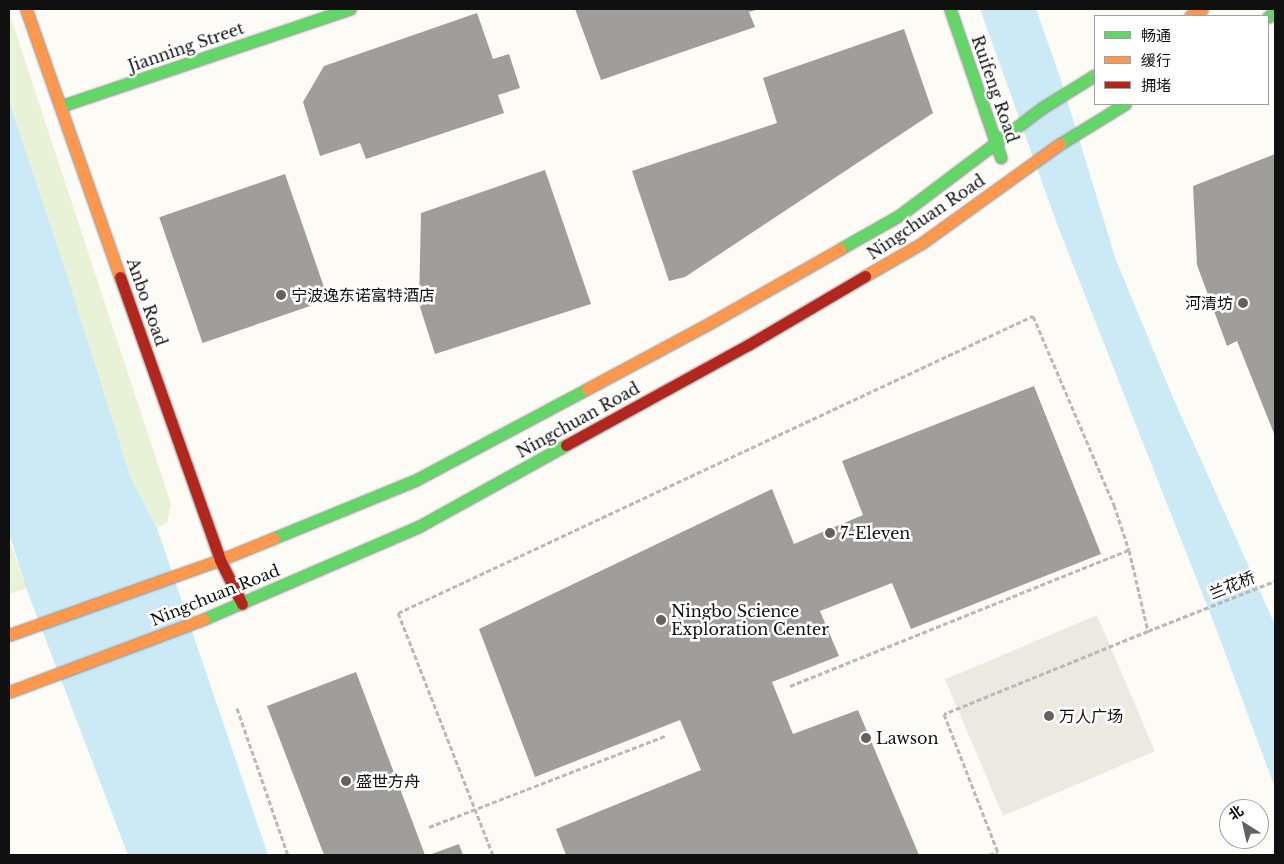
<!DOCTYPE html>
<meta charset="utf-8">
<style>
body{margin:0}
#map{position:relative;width:1284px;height:864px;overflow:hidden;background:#fcfbf6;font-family:"Libre Baskerville","Noto Sans SC",serif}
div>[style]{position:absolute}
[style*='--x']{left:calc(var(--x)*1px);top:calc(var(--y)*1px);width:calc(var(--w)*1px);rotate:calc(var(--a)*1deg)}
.green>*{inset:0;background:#e7f2d6}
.plaza>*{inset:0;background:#ece9e1;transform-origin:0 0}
.water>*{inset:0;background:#cce9f6}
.building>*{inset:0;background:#a09e9b;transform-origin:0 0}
.path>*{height:3px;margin-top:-1.5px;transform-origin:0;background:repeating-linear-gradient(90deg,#b9b9b8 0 5px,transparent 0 7.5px)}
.roads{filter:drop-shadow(0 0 1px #8d8c8a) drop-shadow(0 0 1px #8d8c8a)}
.fast>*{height:11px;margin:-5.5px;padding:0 5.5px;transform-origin:5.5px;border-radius:5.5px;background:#63d668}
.slow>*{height:11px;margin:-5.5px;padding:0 5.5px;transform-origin:5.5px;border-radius:5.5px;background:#ff974d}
.jam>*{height:11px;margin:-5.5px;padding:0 5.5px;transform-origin:5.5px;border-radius:5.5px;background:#b3261e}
.dots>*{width:14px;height:14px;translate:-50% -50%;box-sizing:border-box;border:2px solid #fff;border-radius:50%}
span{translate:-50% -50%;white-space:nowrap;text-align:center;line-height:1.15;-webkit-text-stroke:5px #fff;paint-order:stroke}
.street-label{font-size:16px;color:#101010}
.poi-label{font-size:16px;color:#101010}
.left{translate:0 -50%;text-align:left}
.right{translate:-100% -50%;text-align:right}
.frame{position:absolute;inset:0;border:10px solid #101010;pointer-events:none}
.legend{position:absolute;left:1094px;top:15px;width:175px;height:90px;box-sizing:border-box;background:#fff;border:1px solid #9f9f9f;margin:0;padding:6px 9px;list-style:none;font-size:15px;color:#101010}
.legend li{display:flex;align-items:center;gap:10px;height:25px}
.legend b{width:25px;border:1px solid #9f9f9f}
.north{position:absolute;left:1219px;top:799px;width:50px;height:50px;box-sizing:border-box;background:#fff;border:1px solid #9f9f9f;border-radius:50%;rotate:325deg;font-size:14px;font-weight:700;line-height:20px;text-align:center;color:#101010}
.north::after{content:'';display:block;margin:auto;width:18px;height:22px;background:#636260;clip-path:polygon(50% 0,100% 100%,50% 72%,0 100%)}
</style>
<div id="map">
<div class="green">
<i style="clip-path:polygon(9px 12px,171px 504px,167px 523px,157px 528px,131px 478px,67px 275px,9px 101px)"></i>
<i style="clip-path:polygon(9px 540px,26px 588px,9px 594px)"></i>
</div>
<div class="plaza">
<i style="left:1097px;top:615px;width:148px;height:165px;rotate:67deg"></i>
</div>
<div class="water">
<i style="clip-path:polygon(980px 9px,1036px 9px,1061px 80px,1116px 260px,1171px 393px,1275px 625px,1275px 788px,1217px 631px,1057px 224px)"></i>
<i style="clip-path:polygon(9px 101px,67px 275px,131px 478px,157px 528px,268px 855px,128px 855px,26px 588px,9px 533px)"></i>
</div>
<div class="building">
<i style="clip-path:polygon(575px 9px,759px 9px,749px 12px,755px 27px,601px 80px)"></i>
<i style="clip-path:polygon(477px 13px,493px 59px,509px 54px,520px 88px,498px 95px,504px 113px,366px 159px,360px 143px,320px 156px,303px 102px,324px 66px)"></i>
<i style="clip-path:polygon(904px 29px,933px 113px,685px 277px,669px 281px,632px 171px,777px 123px,763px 78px)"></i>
<i style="clip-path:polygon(1275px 154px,1275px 436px,1237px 341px,1227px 346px,1197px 265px,1193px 186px)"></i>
<i style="clip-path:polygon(545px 170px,591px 304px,435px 354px,419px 304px,421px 213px)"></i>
<i style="left:285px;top:174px;width:133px;height:133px;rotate:71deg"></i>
<i style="clip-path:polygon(1034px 386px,1101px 554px,911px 629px,892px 583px,820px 611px,839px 656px,772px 682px,793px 734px,858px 710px,919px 855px,566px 855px,556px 829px,701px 770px,680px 720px,535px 777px,479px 629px,772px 489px,794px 544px,863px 515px,842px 461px)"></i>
<i style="clip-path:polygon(356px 672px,425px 855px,324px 855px,267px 706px)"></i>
<i style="clip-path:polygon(459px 844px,463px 855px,429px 855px)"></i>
</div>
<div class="path">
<i style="--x:1148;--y:631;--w:136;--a:-21.5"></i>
<i style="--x:790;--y:686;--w:365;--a:-21.9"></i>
<i style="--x:237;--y:708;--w:156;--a:70.9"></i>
<i style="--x:429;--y:827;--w:253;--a:-21.1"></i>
<i style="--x:493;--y:855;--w:260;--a:-111.4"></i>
<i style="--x:398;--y:613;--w:701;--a:-25.07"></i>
<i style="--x:1033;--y:316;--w:206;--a:66.8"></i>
<i style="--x:1114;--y:505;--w:47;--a:71.6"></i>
<i style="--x:1129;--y:550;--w:83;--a:76.8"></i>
<i style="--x:1148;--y:631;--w:220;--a:157.9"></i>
<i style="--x:944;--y:714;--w:151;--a:68.7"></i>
<i style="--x:989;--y:855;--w:9;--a:-18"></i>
</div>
<div class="roads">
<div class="fast">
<i style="--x:950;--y:9;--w:157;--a:71.1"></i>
<i style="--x:1268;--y:17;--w:9;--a:-36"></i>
<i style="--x:61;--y:106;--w:305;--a:-18.6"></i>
<i style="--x:1060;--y:144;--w:76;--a:-31.6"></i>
<i style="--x:840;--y:249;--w:69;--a:-29.5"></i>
<i style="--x:900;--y:215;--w:178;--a:-37"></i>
<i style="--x:1042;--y:108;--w:62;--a:-31.9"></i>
<i style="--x:274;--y:538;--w:151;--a:-22.2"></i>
<i style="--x:414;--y:481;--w:196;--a:-28"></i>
<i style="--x:204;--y:619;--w:233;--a:-23.3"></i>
<i style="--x:418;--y:527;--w:169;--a:-29"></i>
</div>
<div class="slow">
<i style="--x:26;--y:9;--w:284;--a:70.7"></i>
<i style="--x:1190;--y:16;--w:14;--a:-30"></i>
<i style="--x:865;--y:276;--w:66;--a:-30.1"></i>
<i style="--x:922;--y:243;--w:170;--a:-35.7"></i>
<i style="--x:587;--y:389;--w:140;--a:-28.2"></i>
<i style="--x:710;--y:323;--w:150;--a:-29.6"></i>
<i style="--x:9;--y:635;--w:224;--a:-19.6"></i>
<i style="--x:220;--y:560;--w:58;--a:-22.2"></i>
<i style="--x:9;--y:692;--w:208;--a:-20.5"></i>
</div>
<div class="jam">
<i style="--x:120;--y:277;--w:300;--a:70.5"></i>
<i style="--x:220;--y:560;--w:49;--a:63.4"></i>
<i style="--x:566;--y:445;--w:208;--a:-28.8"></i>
<i style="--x:748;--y:345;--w:136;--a:-30.5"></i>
</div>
</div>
<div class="dots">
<i style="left:281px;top:295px;background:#636260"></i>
<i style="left:1243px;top:303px;background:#636260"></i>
<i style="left:830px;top:533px;background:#636260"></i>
<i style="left:661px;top:620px;background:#636260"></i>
<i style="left:1049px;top:716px;background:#636260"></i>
<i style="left:866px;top:738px;background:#636260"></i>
<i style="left:346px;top:781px;background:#636260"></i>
</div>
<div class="street-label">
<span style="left:186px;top:47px;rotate:-19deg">Jianning Street</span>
<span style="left:995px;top:89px;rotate:71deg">Ruifeng Road</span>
<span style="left:926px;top:217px;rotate:-34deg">Ningchuan Road</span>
<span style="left:147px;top:302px;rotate:71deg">Anbo Road</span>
<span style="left:578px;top:420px;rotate:-29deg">Ningchuan Road</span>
<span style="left:1232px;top:585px;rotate:-22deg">兰花桥</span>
<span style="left:215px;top:595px;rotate:-22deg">Ningchuan Road</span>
</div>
<div class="poi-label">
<span class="left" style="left:291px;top:295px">宁波逸东诺富特酒店</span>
<span class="right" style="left:1233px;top:303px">河清坊</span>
<span class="left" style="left:840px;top:533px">7-Eleven</span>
<span class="left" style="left:671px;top:620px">Ningbo Science<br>Exploration Center</span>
<span class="left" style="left:1059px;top:716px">万人广场</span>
<span class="left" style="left:876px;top:738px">Lawson</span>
<span class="left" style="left:356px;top:781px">盛世方舟</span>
</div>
<div class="frame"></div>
<ul class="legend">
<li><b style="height:6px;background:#63d668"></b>畅通</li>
<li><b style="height:6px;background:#ff974d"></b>缓行</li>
<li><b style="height:6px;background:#b3261e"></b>拥堵</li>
</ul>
<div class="north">北</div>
</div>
